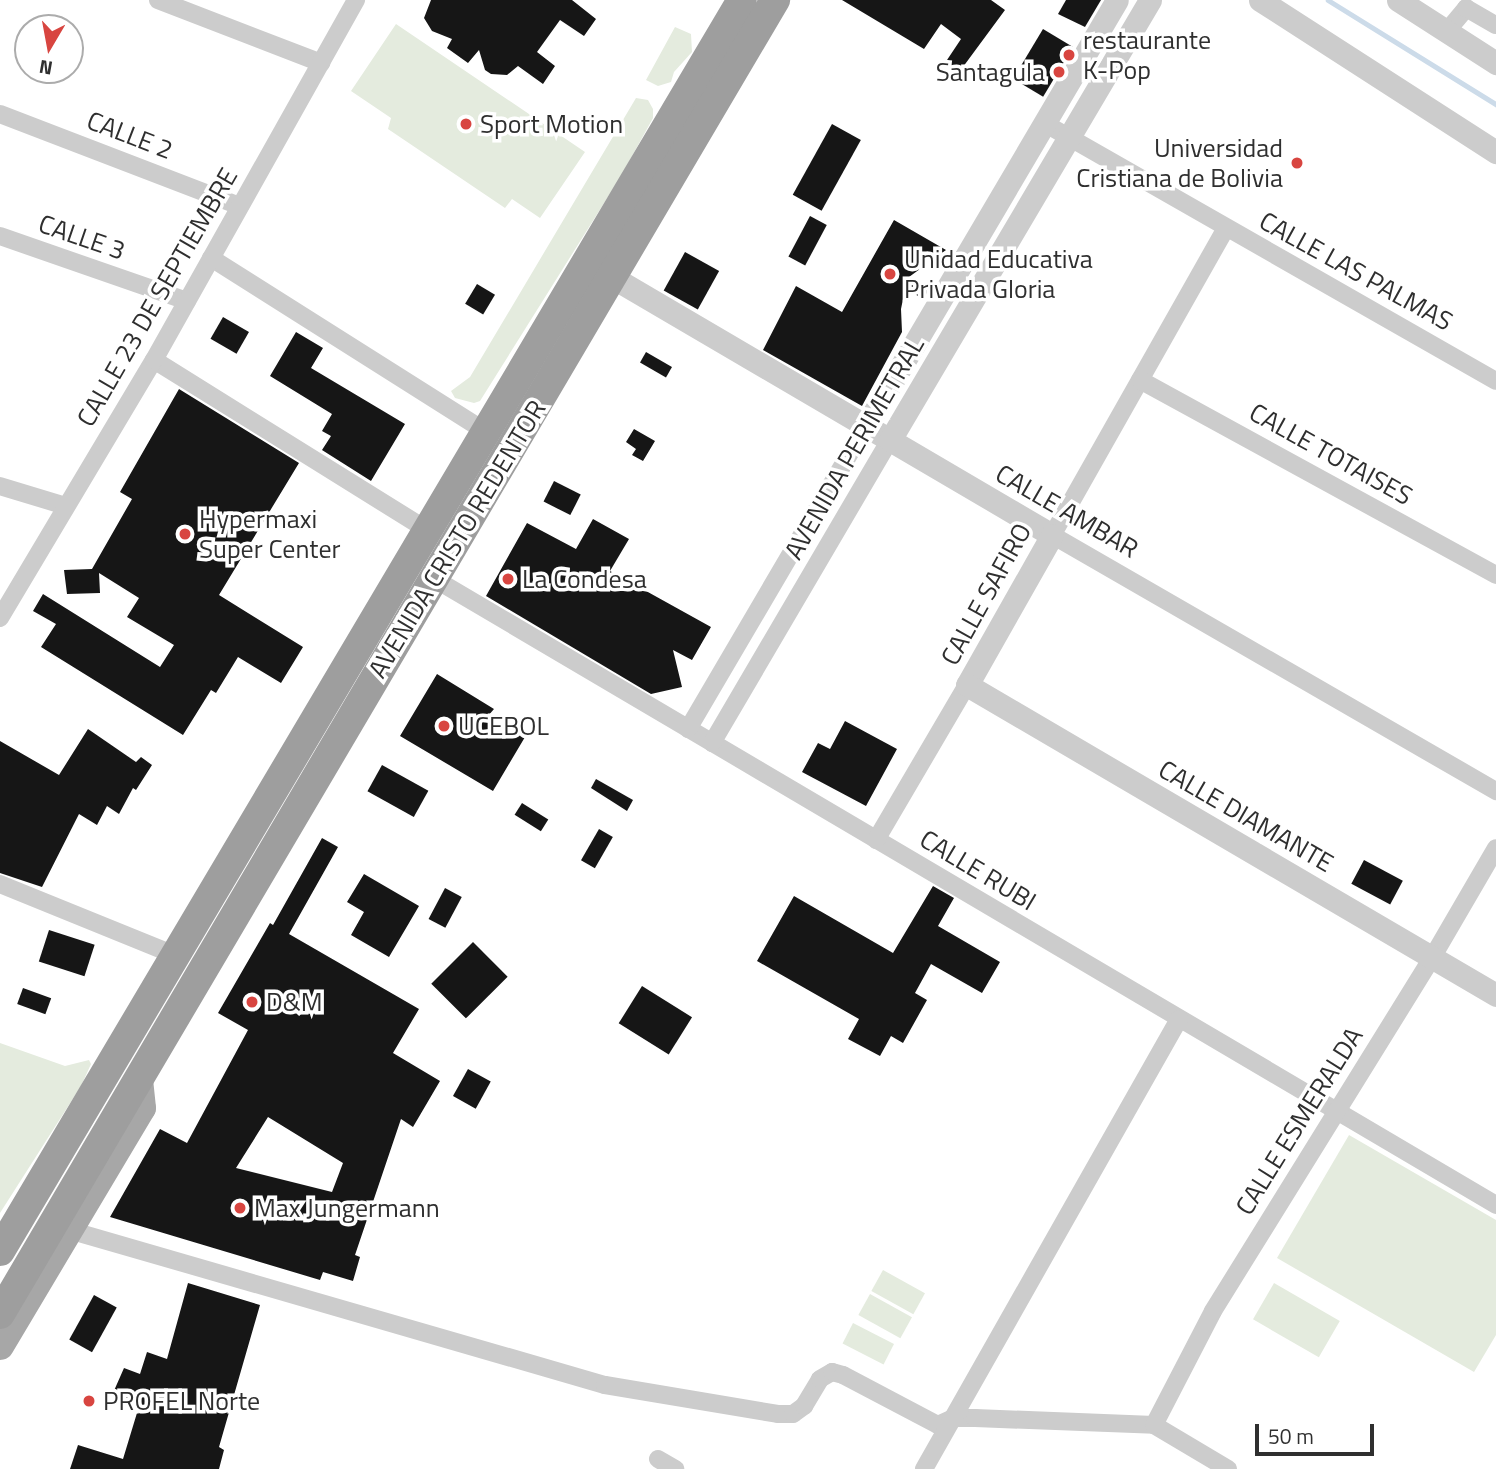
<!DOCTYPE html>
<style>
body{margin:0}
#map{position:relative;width:1496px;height:1469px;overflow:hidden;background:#fff;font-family:"Titillium Web",sans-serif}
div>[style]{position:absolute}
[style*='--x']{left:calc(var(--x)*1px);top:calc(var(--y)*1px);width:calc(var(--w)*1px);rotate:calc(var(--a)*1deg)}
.green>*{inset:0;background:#e4ebde;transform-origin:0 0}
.stream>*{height:4.5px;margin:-2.25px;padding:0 2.25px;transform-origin:2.25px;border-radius:2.25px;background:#ccdbe9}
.building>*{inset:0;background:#161616;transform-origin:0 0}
.minor>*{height:18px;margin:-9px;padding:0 9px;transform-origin:9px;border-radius:9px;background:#ccc}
.tertiary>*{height:23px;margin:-11.5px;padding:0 11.5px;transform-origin:11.5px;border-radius:11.5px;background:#ccc}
.primary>*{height:28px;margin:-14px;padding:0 14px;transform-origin:14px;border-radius:14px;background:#a7a7a7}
.trunk>*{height:30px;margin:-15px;padding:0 15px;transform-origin:15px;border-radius:15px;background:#9e9e9e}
.dots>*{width:19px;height:19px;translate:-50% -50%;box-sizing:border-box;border:4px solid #fff;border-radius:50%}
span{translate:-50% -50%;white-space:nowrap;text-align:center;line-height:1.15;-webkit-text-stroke:7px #fff;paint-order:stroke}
.poi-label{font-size:26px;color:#2f2f2f}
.left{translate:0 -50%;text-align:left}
.right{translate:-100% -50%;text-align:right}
.street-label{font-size:26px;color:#2f2f2f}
.north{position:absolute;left:14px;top:14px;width:70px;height:70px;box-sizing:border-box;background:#fff;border:2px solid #acacac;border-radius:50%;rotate:190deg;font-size:19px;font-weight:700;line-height:28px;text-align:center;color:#2f2f2f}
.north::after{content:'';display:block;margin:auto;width:24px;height:32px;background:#d84540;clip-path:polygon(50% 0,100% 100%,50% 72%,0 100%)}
.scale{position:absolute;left:1255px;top:1424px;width:119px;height:32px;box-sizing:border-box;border:4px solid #2f2f2f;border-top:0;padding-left:9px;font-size:21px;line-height:24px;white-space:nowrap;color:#2f2f2f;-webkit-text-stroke:5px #fff;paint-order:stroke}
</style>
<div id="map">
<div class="green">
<i style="clip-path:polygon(396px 24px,585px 152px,540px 218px,512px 199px,505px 208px,388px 129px,391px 118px,351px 91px)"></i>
<i style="clip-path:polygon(675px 27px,691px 34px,692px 52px,674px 72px,671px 82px,658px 86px,646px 80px)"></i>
<i style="clip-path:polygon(636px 98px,648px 100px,653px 109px,653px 118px,621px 176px,480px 401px,474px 403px,455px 398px,451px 391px,470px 377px)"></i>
<i style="clip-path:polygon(0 1043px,65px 1066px,89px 1060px,91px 1064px,81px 1086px,0 1213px)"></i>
<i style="clip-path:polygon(1349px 1135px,1496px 1220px,1496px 1335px,1474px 1372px,1277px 1258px)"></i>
<i style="left:883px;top:1270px;width:48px;height:24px;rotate:29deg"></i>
<i style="left:1274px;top:1283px;width:76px;height:42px;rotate:30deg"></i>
<i style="left:870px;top:1294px;width:48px;height:24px;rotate:29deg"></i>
<i style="left:853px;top:1323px;width:46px;height:23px;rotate:27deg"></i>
</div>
<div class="stream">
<i style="--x:1328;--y:0;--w:198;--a:31.8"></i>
</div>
<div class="building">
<i style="clip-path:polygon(431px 0,572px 0,596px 19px,584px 36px,560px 20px,537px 52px,555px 66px,543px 84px,518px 66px,507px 75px,491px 74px,485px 70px,479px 50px,468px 63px,447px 48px,452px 39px,432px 31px,424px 18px)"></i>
<i style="clip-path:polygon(842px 0,991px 0,1005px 10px,960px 71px,945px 63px,961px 39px,941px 24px,924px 49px)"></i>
<i style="clip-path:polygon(1066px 0,1101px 0,1085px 27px,1058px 14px)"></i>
<i style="left:1043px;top:29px;width:35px;height:58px;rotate:31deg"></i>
<i style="left:832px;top:124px;width:33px;height:81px;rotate:29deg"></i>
<i style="left:810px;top:216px;width:19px;height:46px;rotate:28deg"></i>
<i style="clip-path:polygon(894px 220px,946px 250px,909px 277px,929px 288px,924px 299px,905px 289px,901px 309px,902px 332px,862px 406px,763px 350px,796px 286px,842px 312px)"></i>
<i style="left:685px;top:252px;width:39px;height:44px;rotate:29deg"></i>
<i style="left:477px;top:284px;width:21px;height:23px;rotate:31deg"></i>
<i style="left:223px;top:317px;width:30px;height:25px;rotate:30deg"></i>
<i style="clip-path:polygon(296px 332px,323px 348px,311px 368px,405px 424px,371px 481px,322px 450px,331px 436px,322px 431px,332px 414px,270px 376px)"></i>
<i style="left:646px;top:352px;width:30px;height:12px;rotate:30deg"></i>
<i style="clip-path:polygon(179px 389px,299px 463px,219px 595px,303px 647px,281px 683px,238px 657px,216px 693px,211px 690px,183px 735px,41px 647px,56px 624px,33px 611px,43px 594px,160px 667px,174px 645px,127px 617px,139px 598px,99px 573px,100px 593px,67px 594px,64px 570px,92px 569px,132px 499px,120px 492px)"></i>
<i style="clip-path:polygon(634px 429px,655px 441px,643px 461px,632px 455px,636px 449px,626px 442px)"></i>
<i style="left:554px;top:481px;width:30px;height:23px;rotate:27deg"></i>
<i style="clip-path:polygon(593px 519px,629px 539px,610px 571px,711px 627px,692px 660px,673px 650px,682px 687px,651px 694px,486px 596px,527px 523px,576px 549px)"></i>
<i style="clip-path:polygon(437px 674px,494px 709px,488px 716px,525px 737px,493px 791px,400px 736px)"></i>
<i style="clip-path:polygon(845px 721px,897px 749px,866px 806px,802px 772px,818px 743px,830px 749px)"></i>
<i style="clip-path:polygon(88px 729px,136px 762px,141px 757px,152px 765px,136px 790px,133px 788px,119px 814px,107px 806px,97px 825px,79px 814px,42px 887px,0 873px,0 741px,59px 775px)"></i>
<i style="left:382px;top:765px;width:53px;height:30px;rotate:29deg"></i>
<i style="clip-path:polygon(596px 779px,633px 800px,627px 811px,591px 788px)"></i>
<i style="left:522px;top:803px;width:31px;height:14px;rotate:32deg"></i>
<i style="left:599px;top:829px;width:16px;height:36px;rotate:30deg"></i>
<i style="clip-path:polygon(evenodd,322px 838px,338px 847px,289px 934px,419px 1009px,393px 1053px,440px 1081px,413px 1127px,401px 1119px,355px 1255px,360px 1257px,353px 1281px,323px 1272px,320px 1280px,110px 1217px,160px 1129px,187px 1143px,248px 1030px,218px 1013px,270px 923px,273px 925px,322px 838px,268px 1117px,343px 1163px,332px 1192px,236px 1168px,268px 1117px)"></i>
<i style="left:1364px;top:860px;width:44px;height:27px;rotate:28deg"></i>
<i style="clip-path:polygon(364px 874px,419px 906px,389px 957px,351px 935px,364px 912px,347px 902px)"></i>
<i style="clip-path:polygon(933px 886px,954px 898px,938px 926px,1000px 962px,982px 993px,931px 964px,915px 993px,927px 1000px,903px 1043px,891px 1036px,880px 1056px,848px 1039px,859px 1019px,757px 961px,794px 896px,893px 953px)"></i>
<i style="left:445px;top:888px;width:19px;height:35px;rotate:28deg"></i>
<i style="left:49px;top:930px;width:48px;height:33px;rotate:18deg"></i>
<i style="left:473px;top:942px;width:49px;height:59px;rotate:45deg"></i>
<i style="left:642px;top:986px;width:59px;height:44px;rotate:32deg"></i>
<i style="left:23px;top:988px;width:30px;height:17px;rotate:20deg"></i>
<i style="left:468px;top:1069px;width:26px;height:31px;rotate:29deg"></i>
<i style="clip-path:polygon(188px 1283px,260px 1305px,219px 1447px,224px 1450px,219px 1469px,70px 1469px,78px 1445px,123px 1459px,140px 1403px,113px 1393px,124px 1368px,140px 1374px,147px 1352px,167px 1359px)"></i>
<i style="left:94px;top:1295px;width:26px;height:51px;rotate:29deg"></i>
</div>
<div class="minor">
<i style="--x:158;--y:0;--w:175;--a:21.1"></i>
<i style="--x:1447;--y:31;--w:30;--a:-50"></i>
<i style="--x:1466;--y:8;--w:34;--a:30"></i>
<i style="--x:0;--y:114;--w:257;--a:21"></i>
<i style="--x:1044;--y:123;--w:520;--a:29.72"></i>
<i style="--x:1226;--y:228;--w:353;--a:119.5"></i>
<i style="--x:1052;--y:535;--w:513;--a:29.97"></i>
<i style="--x:0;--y:236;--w:198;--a:19.2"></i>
<i style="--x:211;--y:258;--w:325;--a:32.3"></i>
<i style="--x:154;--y:360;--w:322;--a:31.9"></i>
<i style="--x:1140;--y:380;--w:406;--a:28.7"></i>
<i style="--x:0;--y:486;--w:69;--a:16.9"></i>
<i style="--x:433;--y:578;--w:1234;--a:30.53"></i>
<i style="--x:0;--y:618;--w:300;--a:-59.2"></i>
<i style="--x:154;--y:360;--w:413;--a:-60.7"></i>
<i style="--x:688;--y:729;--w:351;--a:-59.6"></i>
<i style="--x:712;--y:743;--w:351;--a:-59.6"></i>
<i style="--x:876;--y:840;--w:180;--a:-59.6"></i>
<i style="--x:0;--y:884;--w:189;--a:22.1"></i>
<i style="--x:69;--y:1230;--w:558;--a:16.13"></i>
<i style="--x:605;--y:1385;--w:175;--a:9.5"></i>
<i style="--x:778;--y:1414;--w:15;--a:0"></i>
<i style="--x:793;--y:1414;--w:14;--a:-36"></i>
<i style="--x:804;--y:1406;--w:31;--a:-59"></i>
<i style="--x:820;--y:1379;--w:14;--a:-30"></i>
<i style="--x:832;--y:1372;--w:11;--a:15"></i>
<i style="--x:843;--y:1375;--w:107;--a:27.8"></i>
<i style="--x:938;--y:1425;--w:17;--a:-25"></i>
<i style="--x:953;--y:1418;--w:22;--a:0"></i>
<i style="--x:975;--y:1418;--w:179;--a:2.2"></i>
<i style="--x:1154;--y:1425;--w:86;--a:30.7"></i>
<i style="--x:1154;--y:1425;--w:128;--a:-62.6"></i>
<i style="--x:1213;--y:1311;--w:415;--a:-58.2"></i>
<i style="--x:1432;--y:958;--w:127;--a:-59.8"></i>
<i style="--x:658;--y:1459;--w:20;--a:30"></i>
<i style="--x:924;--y:1469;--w:517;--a:-60.46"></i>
</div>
<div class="tertiary">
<i style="--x:1260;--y:0;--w:281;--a:32.8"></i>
<i style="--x:1398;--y:0;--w:117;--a:32.7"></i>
<i style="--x:612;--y:277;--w:510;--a:30.39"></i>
<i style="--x:1052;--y:535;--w:172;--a:119.5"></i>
<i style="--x:967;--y:685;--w:613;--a:30.37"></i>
<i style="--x:866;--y:426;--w:494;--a:-59.5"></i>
<i style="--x:890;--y:440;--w:511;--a:-59.42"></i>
</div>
<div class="primary">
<i style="--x:0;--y:1346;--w:277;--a:-59.2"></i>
<i style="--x:142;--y:1108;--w:30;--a:-96"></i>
</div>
<div class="trunk">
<i style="--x:0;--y:1251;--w:1454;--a:-59.33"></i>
<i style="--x:0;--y:1314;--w:1526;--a:-59.47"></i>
</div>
<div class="dots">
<i style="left:1069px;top:55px;background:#d84540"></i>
<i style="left:1059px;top:72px;background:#d84540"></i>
<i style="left:466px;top:124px;background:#d84540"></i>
<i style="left:1297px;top:163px;background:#d84540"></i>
<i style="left:890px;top:274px;background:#d84540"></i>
<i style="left:185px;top:534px;background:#d84540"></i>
<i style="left:508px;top:579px;background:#d84540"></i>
<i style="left:444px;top:726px;background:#d84540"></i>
<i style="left:252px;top:1002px;background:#d84540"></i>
<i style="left:240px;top:1208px;background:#d84540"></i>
<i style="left:89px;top:1401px;background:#d84540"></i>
</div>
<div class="poi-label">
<span class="left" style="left:1083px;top:55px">restaurante<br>K-Pop</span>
<span class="right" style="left:1045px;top:72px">Santagula</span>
<span class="left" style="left:480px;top:124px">Sport Motion</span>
<span class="right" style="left:1283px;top:163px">Universidad<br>Cristiana de Bolivia</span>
<span class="left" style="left:904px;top:274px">Unidad Educativa<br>Privada Gloria</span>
<span class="left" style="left:199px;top:534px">Hypermaxi<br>Super Center</span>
<span class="left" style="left:522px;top:579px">La Condesa</span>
<span class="left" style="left:458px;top:726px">UCEBOL</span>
<span class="left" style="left:266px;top:1002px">D&amp;M</span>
<span class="left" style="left:254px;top:1208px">Max Jungermann</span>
<span class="left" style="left:103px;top:1401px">PROFEL Norte</span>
</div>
<div class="street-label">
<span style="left:130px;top:135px;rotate:21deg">CALLE 2</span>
<span style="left:82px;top:237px;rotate:19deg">CALLE 3</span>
<span style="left:1356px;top:271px;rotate:29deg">CALLE LAS PALMAS</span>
<span style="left:157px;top:297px;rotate:-60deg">CALLE 23 DE SEPTIEMBRE</span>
<span style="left:854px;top:448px;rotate:-60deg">AVENIDA PERIMETRAL</span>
<span style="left:1331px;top:454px;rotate:29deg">CALLE TOTAISES</span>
<span style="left:1067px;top:511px;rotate:30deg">CALLE AMBAR</span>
<span style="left:457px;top:539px;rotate:-59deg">AVENIDA CRISTO REDENTOR</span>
<span style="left:986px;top:594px;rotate:-61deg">CALLE SAFIRO</span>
<span style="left:1246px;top:816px;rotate:30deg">CALLE DIAMANTE</span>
<span style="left:978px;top:870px;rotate:31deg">CALLE RUBI</span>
<span style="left:1299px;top:1121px;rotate:-58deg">CALLE ESMERALDA</span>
</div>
<div class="north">N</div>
<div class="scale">50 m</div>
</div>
